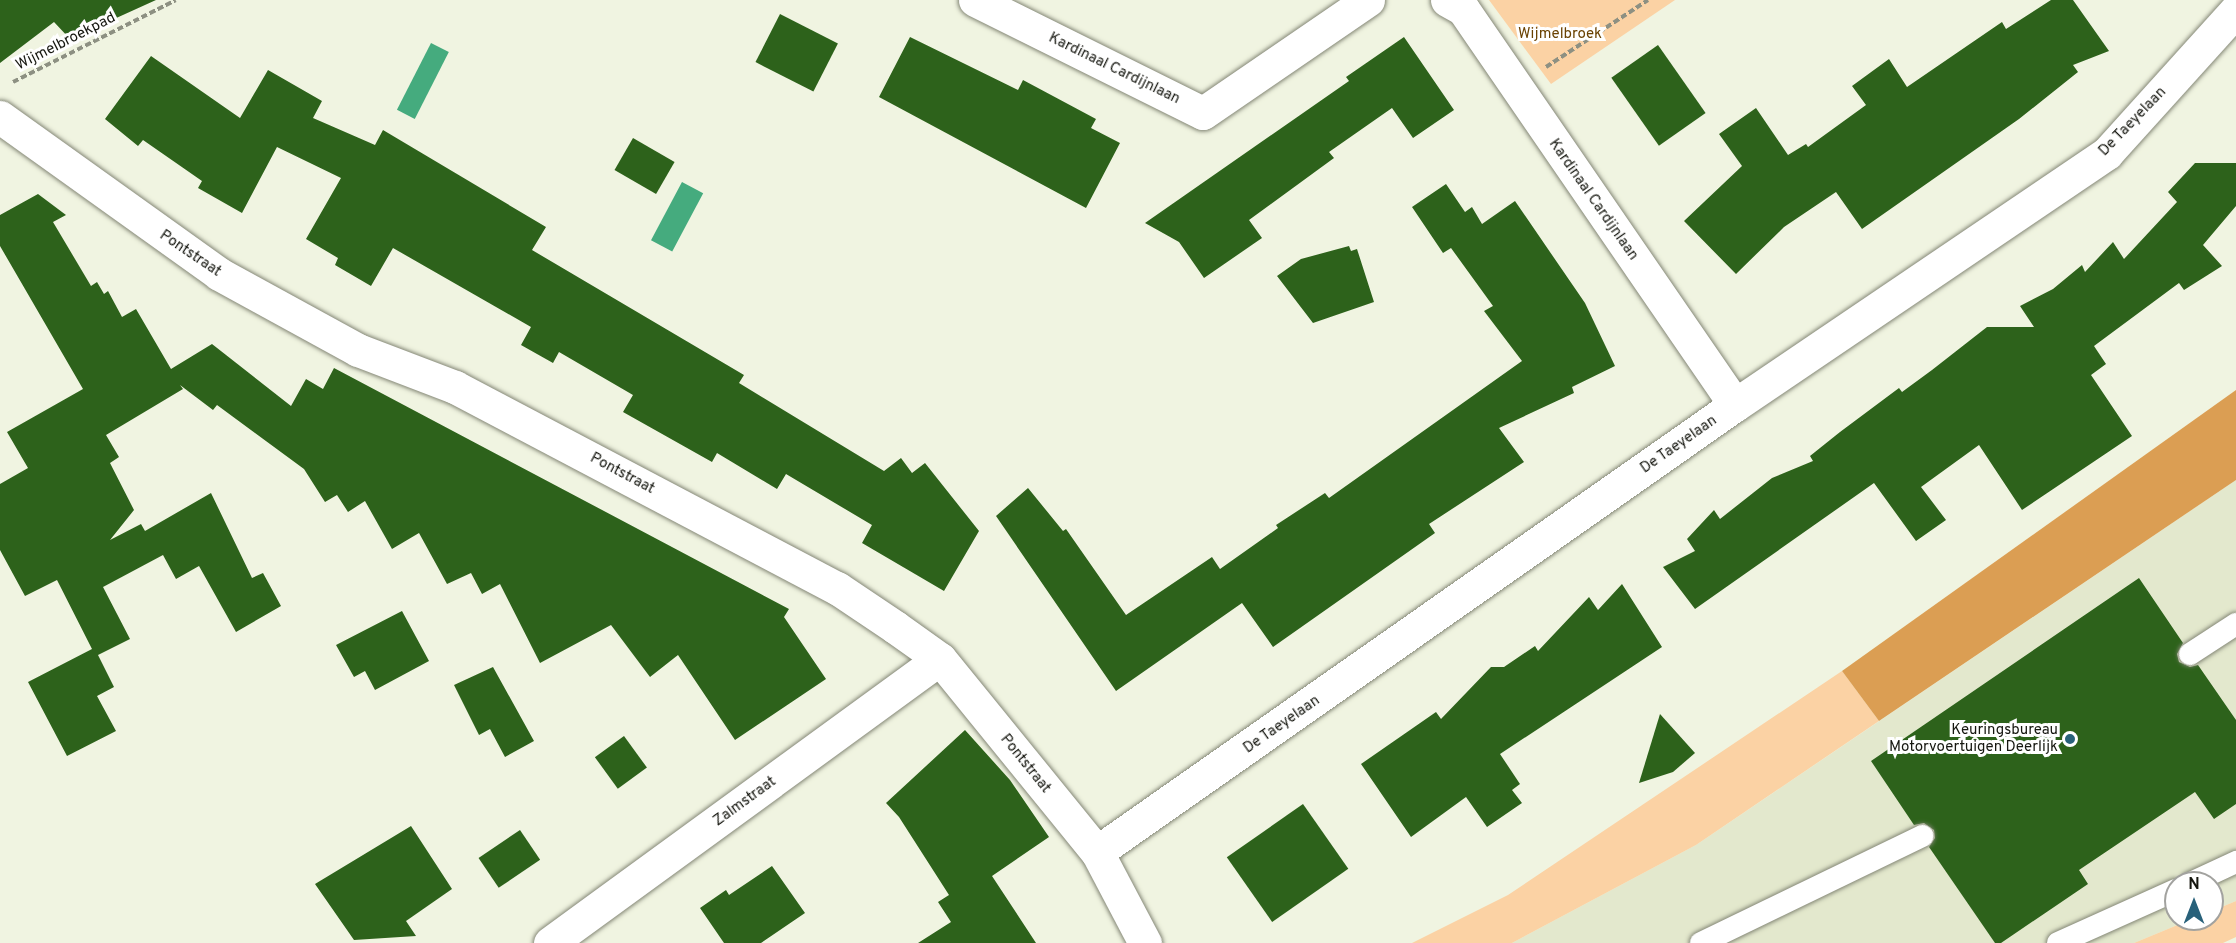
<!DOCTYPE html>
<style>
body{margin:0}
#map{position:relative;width:2236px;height:943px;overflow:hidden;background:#f0f4e1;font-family:Overpass,sans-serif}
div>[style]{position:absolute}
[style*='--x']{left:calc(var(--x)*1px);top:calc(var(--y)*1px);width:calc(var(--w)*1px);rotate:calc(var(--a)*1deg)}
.built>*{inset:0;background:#e3e8cd}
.green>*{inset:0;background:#fbd2a4}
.forest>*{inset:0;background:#db9e53}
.water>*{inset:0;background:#45ab7e;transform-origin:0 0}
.building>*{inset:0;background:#2d621b;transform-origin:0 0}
.path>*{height:4px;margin-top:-2px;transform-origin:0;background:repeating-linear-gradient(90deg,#8d9082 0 6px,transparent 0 9px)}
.roads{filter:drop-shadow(0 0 2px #848776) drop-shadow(0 0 2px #848776)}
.service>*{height:22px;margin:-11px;padding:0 11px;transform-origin:11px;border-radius:11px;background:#fff}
.minor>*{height:33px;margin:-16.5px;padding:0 16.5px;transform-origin:16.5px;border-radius:16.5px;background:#fff}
.dots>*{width:16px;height:16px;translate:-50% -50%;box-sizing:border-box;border:3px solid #fff;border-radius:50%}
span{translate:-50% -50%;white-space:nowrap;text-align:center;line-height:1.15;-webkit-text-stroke:6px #fff;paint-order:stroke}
.park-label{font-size:15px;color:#6a4202}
.street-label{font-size:15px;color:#161710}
.poi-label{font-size:15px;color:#161710}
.right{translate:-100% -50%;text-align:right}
.north{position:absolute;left:2164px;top:871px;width:60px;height:60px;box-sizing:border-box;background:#fff;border:2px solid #a2a29f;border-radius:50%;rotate:0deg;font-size:16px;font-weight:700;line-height:24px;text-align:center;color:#161710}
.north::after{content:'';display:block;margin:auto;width:21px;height:27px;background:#28617a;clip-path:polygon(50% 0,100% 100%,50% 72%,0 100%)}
</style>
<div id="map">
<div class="built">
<i style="clip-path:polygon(2236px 480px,2236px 901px,2212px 911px,2212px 883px,2176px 883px,2176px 919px,2192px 919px,2134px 943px,1512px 943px,1696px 845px)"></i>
</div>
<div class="green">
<i style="clip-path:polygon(1489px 0,1675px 0,1551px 84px)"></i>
<i style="clip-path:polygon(1842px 671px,1879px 721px,1696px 845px,1512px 943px,1412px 943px,1508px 895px)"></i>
<i style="clip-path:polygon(2236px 901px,2236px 937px,2223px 943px,2134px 943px,2192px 919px,2212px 919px,2212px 911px)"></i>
</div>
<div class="forest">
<i style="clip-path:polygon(2236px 390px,2236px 480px,1879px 721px,1842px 671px)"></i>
</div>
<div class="water">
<i style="left:431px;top:43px;width:20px;height:75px;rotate:27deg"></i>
<i style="left:682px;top:182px;width:24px;height:66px;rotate:28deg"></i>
</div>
<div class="building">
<i style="clip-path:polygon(0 0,156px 0,70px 39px,54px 22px,0 63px)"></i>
<i style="clip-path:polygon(2051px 0,2073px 0,2109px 51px,2073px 65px,2078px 72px,2019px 119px,1862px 229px,1836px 192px,1784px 227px,1736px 274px,1684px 221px,1742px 166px,1719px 134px,1756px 108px,1788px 155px,1806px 144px,1808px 147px,1866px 105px,1852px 86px,1889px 59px,1907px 87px,2002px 22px,2006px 29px)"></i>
<i style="left:780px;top:14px;width:65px;height:54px;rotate:27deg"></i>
<i style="clip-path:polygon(910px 37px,1018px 90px,1023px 80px,1096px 119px,1091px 128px,1120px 143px,1086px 208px,879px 97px)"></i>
<i style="clip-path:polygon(1404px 37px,1454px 110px,1413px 138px,1392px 108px,1329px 152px,1334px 158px,1249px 220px,1262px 238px,1204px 278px,1179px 242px,1145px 223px,1349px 81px,1346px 77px)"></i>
<i style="left:1658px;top:45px;width:83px;height:57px;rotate:55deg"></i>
<i style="clip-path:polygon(151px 56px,240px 118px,268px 70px,322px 101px,313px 118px,375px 145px,383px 130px,546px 227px,532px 250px,744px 375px,739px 383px,884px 471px,901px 458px,912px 473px,925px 463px,979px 531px,944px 591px,862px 543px,872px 525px,786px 474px,777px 489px,717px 453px,712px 462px,623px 412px,633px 395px,559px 352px,553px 363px,521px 345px,531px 327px,393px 248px,371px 286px,335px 265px,338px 258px,306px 239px,341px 178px,277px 147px,242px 213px,198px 188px,202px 181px,143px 140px,138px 146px,105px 119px)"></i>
<i style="left:633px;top:138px;width:48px;height:37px;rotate:30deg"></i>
<i style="clip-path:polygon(2195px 163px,2236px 163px,2236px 206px,2203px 245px,2222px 266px,2184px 290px,2179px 283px,2094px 346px,2106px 364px,2091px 375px,2132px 436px,2022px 510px,1979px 445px,1921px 487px,1946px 520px,1916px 541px,1874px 483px,1695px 609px,1663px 567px,1695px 551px,1687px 539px,1714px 510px,1720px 519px,1772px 478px,1813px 461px,1810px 456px,1840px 432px,1899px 388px,1902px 392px,1932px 370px,1987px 327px,2034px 327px,2020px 306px,2053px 289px,2082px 265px,2085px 272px,2113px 242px,2124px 259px,2177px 202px,2168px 192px)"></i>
<i style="clip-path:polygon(1446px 184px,1465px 212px,1472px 207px,1482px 224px,1515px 201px,1585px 303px,1615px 366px,1572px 387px,1574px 393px,1499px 428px,1524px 462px,1429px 524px,1435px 533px,1273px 647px,1242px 603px,1116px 691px,996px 516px,1028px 488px,1063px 531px,1066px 529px,1126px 615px,1212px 557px,1220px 569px,1278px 528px,1276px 525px,1325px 493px,1329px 498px,1522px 361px,1484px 311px,1493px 306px,1451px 248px,1443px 253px,1412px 207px)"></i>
<i style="clip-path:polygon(38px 194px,66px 215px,53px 222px,91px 286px,97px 282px,104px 294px,108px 291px,122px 317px,136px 309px,171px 369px,212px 344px,291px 406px,306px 379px,323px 389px,334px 368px,789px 609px,784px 617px,826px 679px,735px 740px,678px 655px,650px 677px,611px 625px,540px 663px,500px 584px,482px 594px,471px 573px,447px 584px,419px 533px,392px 549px,365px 501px,348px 512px,337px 495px,325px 502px,304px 469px,217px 405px,213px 410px,180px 385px,183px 389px,106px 435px,119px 457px,110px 463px,134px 510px,110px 540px,141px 524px,145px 531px,211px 493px,252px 578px,263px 573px,281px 606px,236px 632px,199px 566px,176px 579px,163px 555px,103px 587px,130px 639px,98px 655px,114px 687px,97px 696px,116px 731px,67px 756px,28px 682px,92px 649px,57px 580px,25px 596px,0 550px,0 484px,28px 468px,7px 432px,83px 389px,0 246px,0 215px)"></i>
<i style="clip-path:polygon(1349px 246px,1351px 251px,1357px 249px,1374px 302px,1313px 323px,1277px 276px,1301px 259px)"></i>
<i style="clip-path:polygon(2139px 578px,2183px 643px,2177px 654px,2179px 662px,2190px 667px,2198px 665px,2236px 720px,2236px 804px,2214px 819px,2195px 792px,2079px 870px,2088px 884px,2001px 943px,1995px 943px,1929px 847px,1935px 838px,1934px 830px,1924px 823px,1914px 825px,1871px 761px)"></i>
<i style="clip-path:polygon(1622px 584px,1662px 647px,1500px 754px,1520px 784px,1512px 790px,1522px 803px,1487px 827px,1466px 797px,1411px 837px,1361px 764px,1436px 712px,1441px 719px,1491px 667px,1504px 667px,1535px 646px,1538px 651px,1589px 597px,1598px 610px)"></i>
<i style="clip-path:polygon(402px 611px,429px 661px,375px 690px,365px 671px,354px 677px,336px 645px)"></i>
<i style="clip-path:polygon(493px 667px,534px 741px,505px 757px,490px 729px,479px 735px,454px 685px)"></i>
<i style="clip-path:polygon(1660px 714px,1695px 753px,1673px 772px,1639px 783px)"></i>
<i style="clip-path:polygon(965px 730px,1010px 780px,1049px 837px,992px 876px,1036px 943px,918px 943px,951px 922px,938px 902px,949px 895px,899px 817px,886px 803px)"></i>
<i style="left:624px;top:736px;width:39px;height:36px;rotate:54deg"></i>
<i style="left:1303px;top:804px;width:79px;height:93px;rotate:55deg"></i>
<i style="clip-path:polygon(411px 826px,452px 889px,406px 921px,416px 936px,354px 940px,315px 884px)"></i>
<i style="left:520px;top:830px;width:36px;height:50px;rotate:56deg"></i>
<i style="clip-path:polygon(772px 866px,805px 913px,761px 943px,724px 943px,700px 908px,726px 890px,729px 895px)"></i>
</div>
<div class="path">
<i style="--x:1546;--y:67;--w:122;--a:-33.3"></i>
<i style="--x:13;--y:82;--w:182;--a:-26.7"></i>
</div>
<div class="roads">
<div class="service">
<i style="--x:2190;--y:654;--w:55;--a:-33.1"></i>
<i style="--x:2191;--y:883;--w:50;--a:-25"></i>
<i style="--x:1701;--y:943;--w:246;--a:-25.8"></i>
<i style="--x:2058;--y:943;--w:129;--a:-24.2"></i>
</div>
<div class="minor">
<i style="--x:975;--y:0;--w:254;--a:26.4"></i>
<i style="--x:1203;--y:113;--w:200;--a:-34.4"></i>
<i style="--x:1447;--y:0;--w:18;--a:29"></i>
<i style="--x:1463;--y:9;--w:480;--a:55.5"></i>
<i style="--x:0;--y:117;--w:269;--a:35.6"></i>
<i style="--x:219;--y:274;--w:158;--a:28.7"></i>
<i style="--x:358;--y:350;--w:104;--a:20.9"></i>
<i style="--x:455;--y:387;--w:432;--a:27.8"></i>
<i style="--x:837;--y:588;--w:70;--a:33.9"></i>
<i style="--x:895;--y:627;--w:55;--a:35.4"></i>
<i style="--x:940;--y:659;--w:249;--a:50.9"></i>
<i style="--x:1097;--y:852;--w:103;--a:62.2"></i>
<i style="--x:1097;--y:852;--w:779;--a:-35.02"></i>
<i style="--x:1735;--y:405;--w:449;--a:-34.1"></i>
<i style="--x:2107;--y:153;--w:193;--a:-47.9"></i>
<i style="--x:550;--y:943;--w:482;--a:-36.1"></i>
</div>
</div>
<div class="dots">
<i style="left:2070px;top:739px;background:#28617a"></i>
</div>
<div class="park-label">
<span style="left:1560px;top:35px">Wijmelbroek</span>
</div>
<div class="street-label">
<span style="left:66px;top:42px;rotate:-27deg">Wijmelbroekpad</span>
<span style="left:1114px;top:69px;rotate:26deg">Kardinaal Cardijnlaan</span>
<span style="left:2133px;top:122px;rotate:-46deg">De Taeyelaan</span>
<span style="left:1593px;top:200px;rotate:55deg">Kardinaal Cardijnlaan</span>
<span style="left:190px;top:254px;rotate:34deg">Pontstraat</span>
<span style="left:1679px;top:445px;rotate:-35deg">De Taeyelaan</span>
<span style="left:622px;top:474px;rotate:28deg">Pontstraat</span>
<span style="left:1282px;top:725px;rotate:-35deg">De Taeyelaan</span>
<span style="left:1025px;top:764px;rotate:51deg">Pontstraat</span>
<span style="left:745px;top:802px;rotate:-36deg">Zalmstraat</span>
</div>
<div class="poi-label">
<span class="right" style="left:2058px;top:739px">Keuringsbureau<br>Motorvoertuigen Deerlijk</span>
</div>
<div class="north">N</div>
</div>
